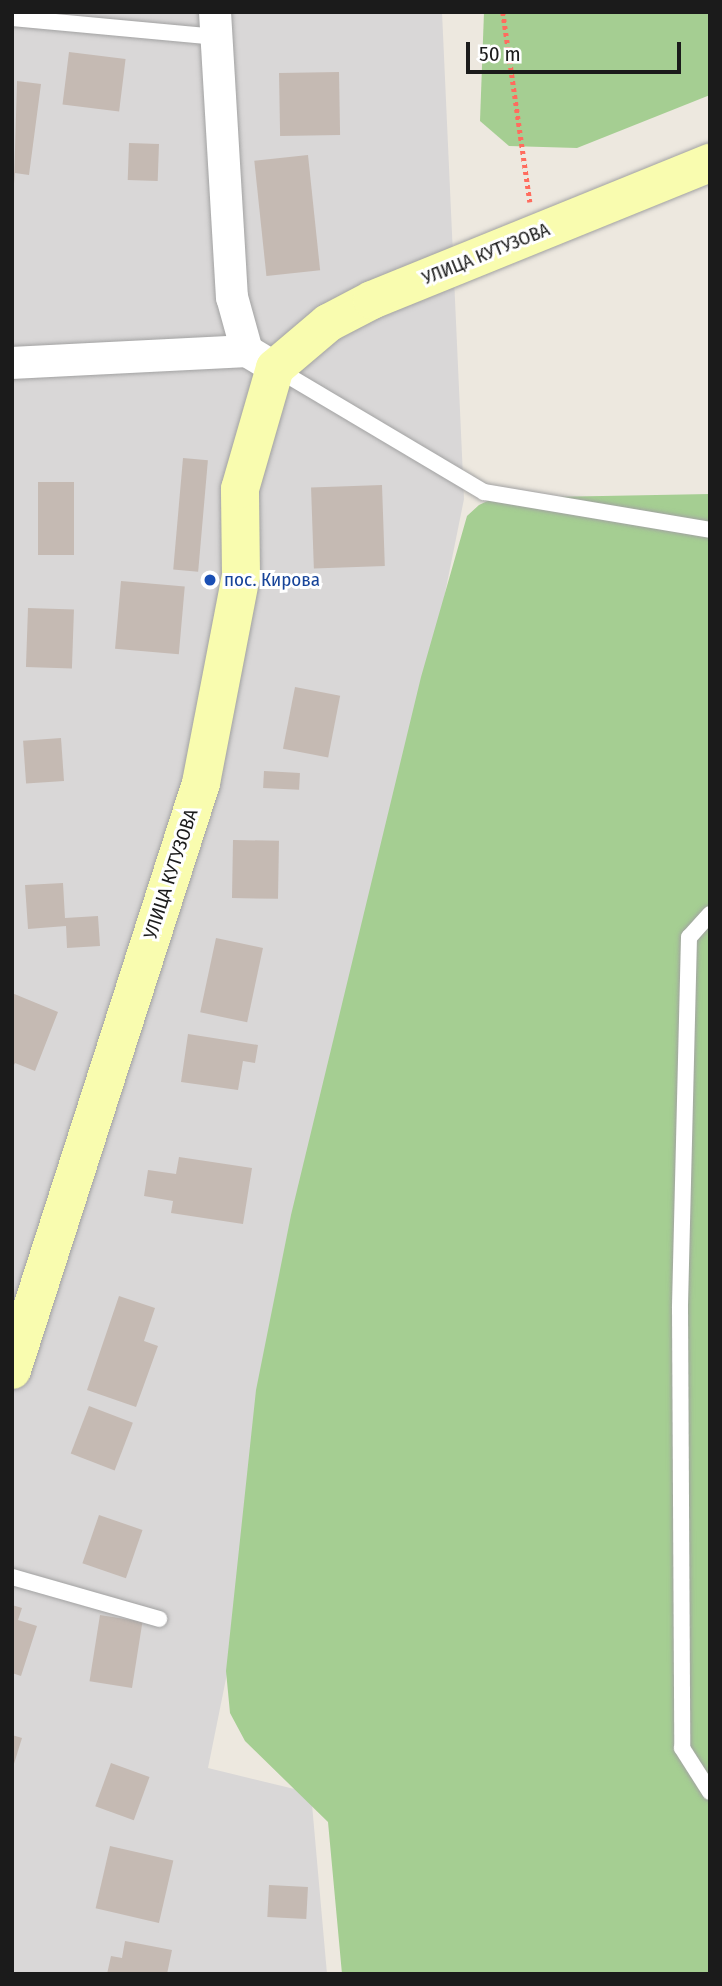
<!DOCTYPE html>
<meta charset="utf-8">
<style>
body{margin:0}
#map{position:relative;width:722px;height:1986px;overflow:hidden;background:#ede8df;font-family:"Fira Sans Condensed",sans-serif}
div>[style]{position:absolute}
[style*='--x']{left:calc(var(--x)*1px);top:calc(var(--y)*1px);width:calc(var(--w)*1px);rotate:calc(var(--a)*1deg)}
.residential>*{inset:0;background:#d9d7d7}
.forest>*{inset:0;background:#a5ce92}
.building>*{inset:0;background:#c5bab3;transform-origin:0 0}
.path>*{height:4.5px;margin-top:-2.25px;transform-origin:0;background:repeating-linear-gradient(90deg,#ff6c5e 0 3.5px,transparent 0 7px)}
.roads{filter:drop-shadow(0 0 2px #a2a2a2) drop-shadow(0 0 2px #a2a2a2)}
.lane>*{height:16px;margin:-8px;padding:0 8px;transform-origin:8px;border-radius:8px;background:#fff}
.street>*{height:32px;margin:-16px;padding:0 16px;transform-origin:16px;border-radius:16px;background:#fff}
.secondary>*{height:38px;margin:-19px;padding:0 19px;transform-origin:19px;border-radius:19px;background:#f9fcaf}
.dots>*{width:19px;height:19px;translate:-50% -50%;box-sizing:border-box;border:4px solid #fff;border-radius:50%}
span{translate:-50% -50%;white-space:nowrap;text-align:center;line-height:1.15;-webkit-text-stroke:6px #fff;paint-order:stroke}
.street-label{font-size:19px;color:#1b1b1b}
.transit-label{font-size:19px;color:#164399}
.left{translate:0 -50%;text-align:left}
.frame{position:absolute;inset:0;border:14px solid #1b1b1b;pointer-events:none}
.scale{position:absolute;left:466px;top:42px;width:215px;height:32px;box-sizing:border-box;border:4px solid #1b1b1b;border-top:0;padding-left:9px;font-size:21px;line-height:24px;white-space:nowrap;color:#1b1b1b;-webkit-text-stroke:5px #fff;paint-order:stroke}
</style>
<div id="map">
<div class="residential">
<i style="clip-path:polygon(12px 12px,442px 12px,464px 499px,208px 1768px,311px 1793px,327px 1974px,12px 1974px)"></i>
</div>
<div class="forest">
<i style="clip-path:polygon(484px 12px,710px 12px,710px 95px,577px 148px,509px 146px,480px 121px)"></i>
<i style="clip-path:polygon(710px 494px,710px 1974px,342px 1974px,328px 1822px,245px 1741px,230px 1713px,226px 1671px,256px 1390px,291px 1215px,421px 677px,467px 516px,479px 505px,494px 498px)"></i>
</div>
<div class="building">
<i style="left:69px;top:52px;width:57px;height:53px;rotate:7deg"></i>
<i style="left:339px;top:72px;width:63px;height:60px;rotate:89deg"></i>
<i style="clip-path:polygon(17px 81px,41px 84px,29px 175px,15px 173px,14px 184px)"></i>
<i style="left:129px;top:143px;width:30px;height:37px;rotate:2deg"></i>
<i style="left:308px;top:155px;width:116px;height:54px;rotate:84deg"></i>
<i style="left:183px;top:458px;width:25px;height:112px;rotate:5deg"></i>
<i style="left:74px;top:482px;width:73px;height:36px;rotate:90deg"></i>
<i style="left:382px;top:485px;width:81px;height:71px;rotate:88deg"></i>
<i style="left:121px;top:581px;width:64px;height:68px;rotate:5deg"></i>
<i style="left:28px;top:608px;width:46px;height:59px;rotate:2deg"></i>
<i style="left:295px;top:687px;width:46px;height:63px;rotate:11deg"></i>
<i style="left:61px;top:738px;width:43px;height:38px;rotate:86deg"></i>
<i style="left:264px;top:771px;width:36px;height:17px;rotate:3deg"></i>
<i style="left:233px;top:840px;width:46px;height:58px;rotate:1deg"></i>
<i style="clip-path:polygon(63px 883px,65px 918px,98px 916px,100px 946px,67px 948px,66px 926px,28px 929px,25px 885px)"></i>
<i style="left:216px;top:938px;width:48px;height:76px;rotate:12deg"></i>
<i style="clip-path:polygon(12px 993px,58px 1012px,35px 1071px,15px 1063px,12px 1069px)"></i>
<i style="clip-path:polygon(188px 1034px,258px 1045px,255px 1063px,243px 1061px,238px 1090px,181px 1082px)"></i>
<i style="clip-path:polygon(179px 1157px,252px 1168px,243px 1224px,171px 1213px,173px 1201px,144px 1196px,148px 1170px,176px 1174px)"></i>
<i style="clip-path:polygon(119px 1296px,155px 1308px,144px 1341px,158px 1346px,136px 1407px,87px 1390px)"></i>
<i style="left:89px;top:1406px;width:47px;height:51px;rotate:21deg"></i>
<i style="left:99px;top:1515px;width:46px;height:51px;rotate:19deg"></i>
<i style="clip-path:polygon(12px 1605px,22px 1608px,18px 1620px,37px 1626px,21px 1676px,12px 1673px)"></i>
<i style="left:100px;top:1615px;width:43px;height:67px;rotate:9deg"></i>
<i style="clip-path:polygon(12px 1735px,22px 1738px,13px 1767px,12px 1767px)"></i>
<i style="left:111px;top:1763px;width:41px;height:46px;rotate:20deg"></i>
<i style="left:110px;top:1846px;width:65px;height:64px;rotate:13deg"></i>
<i style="left:269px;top:1885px;width:39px;height:32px;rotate:3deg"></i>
<i style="clip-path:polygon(125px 1941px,172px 1950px,167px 1974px,107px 1974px,111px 1956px,122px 1958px)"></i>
</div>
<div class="path">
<i style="--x:503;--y:12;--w:192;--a:81.9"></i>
</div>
<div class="roads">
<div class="lane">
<i style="--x:12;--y:18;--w:206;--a:5.3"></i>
<i style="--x:275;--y:368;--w:243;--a:30.7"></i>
<i style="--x:484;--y:492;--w:229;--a:9.5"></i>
<i style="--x:710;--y:914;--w:31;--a:132"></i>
<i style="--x:689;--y:937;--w:371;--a:91.4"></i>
<i style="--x:680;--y:1308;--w:440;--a:89.7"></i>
<i style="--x:682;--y:1748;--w:52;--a:57.5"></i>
<i style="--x:12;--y:1577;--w:153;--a:15.9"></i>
</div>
<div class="street">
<i style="--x:215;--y:12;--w:286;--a:86.6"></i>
<i style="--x:232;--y:297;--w:56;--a:74.5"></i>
<i style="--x:247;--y:351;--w:33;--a:31"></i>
<i style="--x:12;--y:363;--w:235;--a:-2.9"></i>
</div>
<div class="secondary">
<i style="--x:12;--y:1370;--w:617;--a:-72.15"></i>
<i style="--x:201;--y:783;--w:212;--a:-79.1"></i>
<i style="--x:241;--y:575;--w:86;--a:-90.7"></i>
<i style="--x:240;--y:489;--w:126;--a:-73.9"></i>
<i style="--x:275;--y:368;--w:70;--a:-40.3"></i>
<i style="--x:328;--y:323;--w:50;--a:-27.6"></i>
<i style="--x:372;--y:300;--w:365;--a:-22.1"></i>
</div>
</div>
<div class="dots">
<i style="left:210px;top:580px;background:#1a4fb4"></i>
</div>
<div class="street-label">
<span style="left:486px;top:254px;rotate:-22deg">УЛИЦА КУТУЗОВА</span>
<span style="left:171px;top:874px;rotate:-72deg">УЛИЦА КУТУЗОВА</span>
</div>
<div class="transit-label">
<span class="left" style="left:224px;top:580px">пос. Кирова</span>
</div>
<div class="frame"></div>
<div class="scale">50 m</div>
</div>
